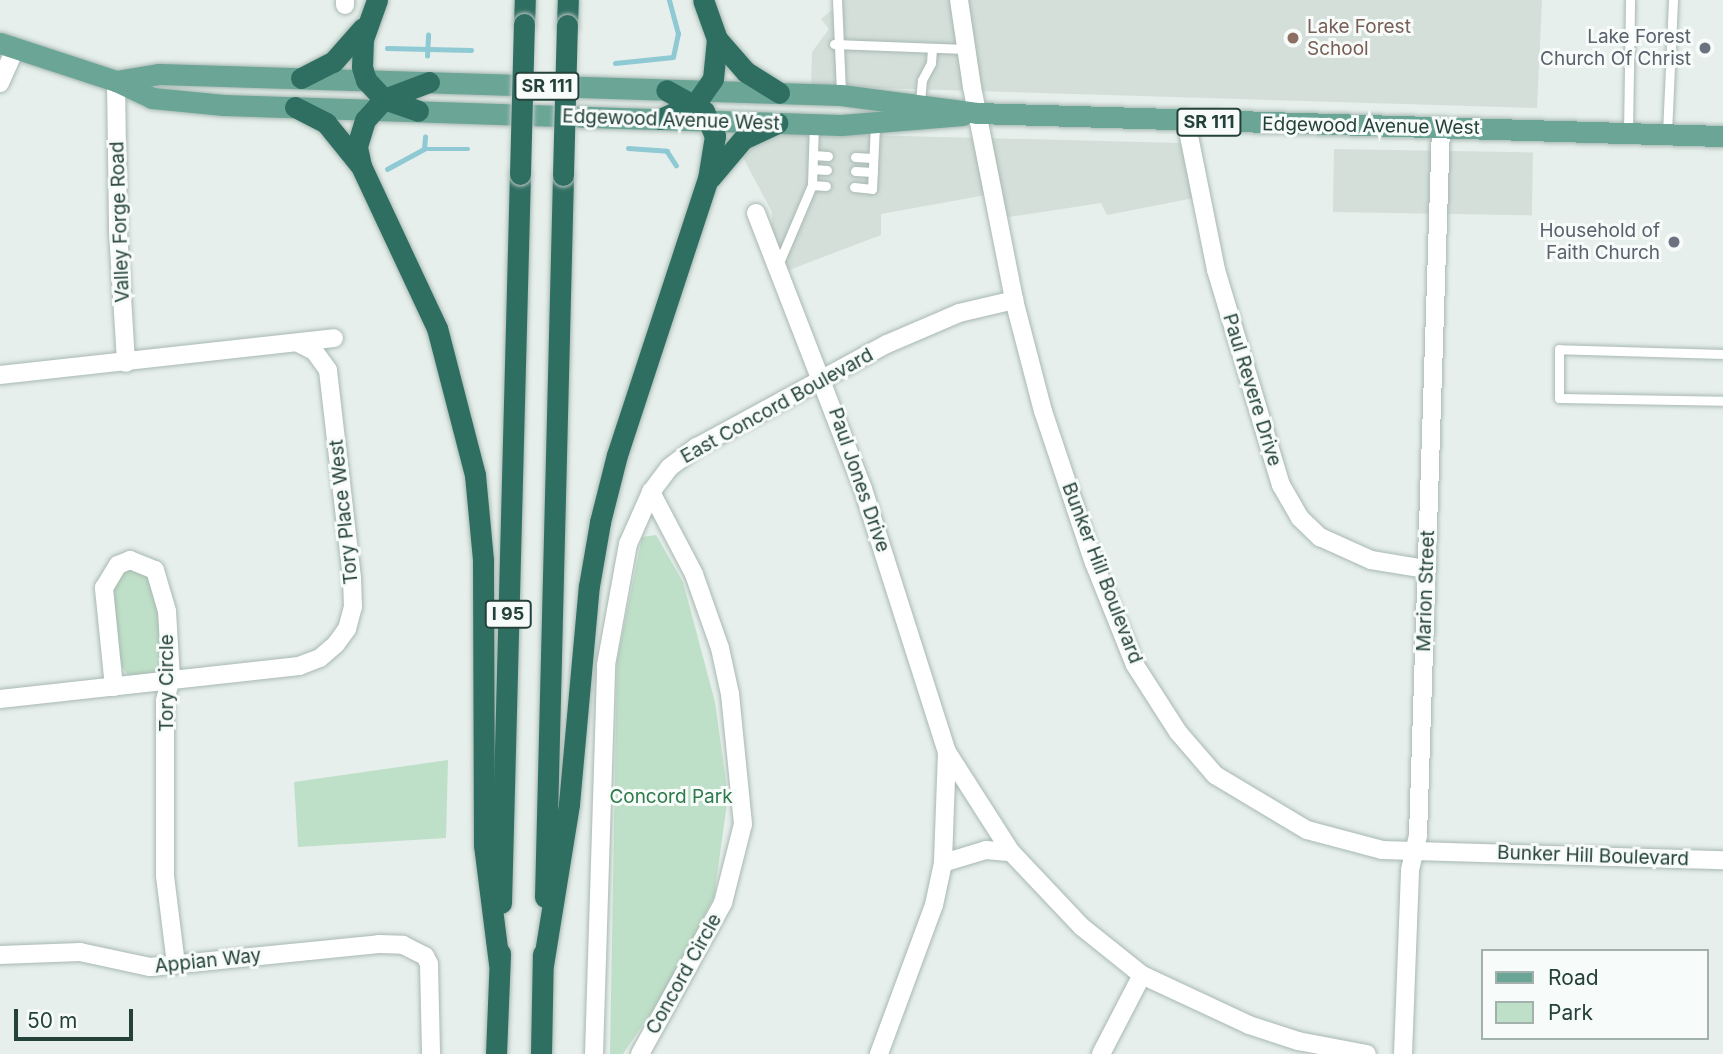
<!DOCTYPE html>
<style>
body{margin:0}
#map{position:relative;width:1723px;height:1054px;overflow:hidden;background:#e6efeb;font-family:Inter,sans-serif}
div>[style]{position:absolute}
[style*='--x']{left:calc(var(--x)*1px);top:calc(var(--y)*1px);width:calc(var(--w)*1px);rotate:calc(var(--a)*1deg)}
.built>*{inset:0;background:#d4dfda;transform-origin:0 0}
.green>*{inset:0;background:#bfe0c8}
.stream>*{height:4.5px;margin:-2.25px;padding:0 2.25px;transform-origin:2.25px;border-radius:2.25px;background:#8ec9d4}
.roads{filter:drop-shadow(0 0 2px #a8b8b2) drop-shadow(0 0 2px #a8b8b2)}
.lane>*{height:9px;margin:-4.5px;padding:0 4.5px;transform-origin:4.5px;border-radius:4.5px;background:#fff}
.street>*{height:18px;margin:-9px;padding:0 9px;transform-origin:9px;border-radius:9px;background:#fff}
.primary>*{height:21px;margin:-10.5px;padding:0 10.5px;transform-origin:10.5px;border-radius:10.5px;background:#6aa596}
.highway>*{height:21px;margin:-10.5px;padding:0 10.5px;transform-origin:10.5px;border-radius:10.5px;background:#2f6f62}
.bridges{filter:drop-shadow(0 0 2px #c2cac8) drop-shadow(0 0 2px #c2cac8)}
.highway-bridge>*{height:21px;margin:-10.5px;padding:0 10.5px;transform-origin:10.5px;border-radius:10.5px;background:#2f6f62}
.dots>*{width:19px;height:19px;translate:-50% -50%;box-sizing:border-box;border:4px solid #f7fbf9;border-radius:50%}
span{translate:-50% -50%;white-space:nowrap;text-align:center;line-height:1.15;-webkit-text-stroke:6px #f7fbf9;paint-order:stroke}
.shield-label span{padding:2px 5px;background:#f7fbf9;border:2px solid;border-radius:5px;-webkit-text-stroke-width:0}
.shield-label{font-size:18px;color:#24423a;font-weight:700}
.education-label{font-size:19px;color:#785e54}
.left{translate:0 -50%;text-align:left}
.worship-label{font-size:19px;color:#5b616d}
.right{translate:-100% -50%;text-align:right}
.street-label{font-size:19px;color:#24423a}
.park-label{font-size:19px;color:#2d7a4b}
.legend{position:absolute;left:1481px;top:949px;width:228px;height:91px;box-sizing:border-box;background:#f7fbf9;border:2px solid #a3b1ad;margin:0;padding:9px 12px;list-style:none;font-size:21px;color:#24423a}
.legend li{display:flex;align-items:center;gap:14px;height:35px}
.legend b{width:35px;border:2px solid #a3b1ad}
.scale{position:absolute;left:14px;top:1009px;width:119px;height:32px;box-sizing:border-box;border:4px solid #24423a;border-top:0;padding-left:9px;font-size:21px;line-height:24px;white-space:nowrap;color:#24423a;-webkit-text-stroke:5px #f7fbf9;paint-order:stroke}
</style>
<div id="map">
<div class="built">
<i style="clip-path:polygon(844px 0,1542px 0,1537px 108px,811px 86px,812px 52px,829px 29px,821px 19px)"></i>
<i style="clip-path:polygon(786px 133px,1180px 143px,1194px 198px,1107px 215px,1101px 203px,1002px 218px,997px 193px,881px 214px,881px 235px,789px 270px,771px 234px,772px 212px,740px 152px,766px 136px)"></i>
<i style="left:1334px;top:149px;width:199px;height:63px;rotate:1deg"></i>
</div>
<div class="green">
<i style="clip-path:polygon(656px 535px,683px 582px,715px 702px,728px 796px,714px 897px,663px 995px,623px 1054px,610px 1054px,617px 661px,642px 537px)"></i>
<i style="clip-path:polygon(126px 567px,150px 575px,157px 589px,164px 662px,155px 675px,130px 678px,119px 663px,110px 597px,119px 572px)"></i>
<i style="clip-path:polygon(448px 760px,446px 838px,298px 847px,294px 782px)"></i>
</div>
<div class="stream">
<i style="--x:387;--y:48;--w:84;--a:1.4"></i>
<i style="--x:427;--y:56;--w:21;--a:-87"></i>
<i style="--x:615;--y:63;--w:58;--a:-5.9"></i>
<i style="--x:673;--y:57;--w:24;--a:-78"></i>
<i style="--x:678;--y:34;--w:35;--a:-105"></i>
<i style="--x:628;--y:148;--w:39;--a:4"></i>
<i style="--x:667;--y:151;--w:17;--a:57"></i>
<i style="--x:424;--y:149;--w:12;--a:-85"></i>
<i style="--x:387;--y:169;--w:42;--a:-28.4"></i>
<i style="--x:424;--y:149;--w:44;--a:0"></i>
</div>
<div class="roads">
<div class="lane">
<i style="--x:837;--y:0;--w:93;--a:87.5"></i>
<i style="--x:834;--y:44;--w:132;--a:2.2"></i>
<i style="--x:920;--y:102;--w:22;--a:-85"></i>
<i style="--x:922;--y:80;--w:19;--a:-62"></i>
<i style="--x:931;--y:63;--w:15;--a:-86"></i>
<i style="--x:814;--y:124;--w:61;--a:91.9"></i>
<i style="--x:812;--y:185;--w:14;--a:4"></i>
<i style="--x:1628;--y:132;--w:132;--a:-89.1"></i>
<i style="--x:1667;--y:133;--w:133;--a:-87.4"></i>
<i style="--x:813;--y:155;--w:15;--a:4"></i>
<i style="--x:855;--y:157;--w:18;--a:3"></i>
<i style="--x:813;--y:169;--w:14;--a:4"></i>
<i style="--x:855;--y:171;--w:18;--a:3"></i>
<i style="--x:854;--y:187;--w:18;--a:6"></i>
<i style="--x:872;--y:189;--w:64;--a:-87.3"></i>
<i style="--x:778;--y:265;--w:87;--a:-67"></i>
<i style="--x:1723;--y:354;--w:164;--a:-178.3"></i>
<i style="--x:1559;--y:349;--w:49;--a:90"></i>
<i style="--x:1559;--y:398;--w:164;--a:1"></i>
</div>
<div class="street">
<i style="--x:959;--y:0;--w:88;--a:81.5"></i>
<i style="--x:972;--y:87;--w:217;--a:78.8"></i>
<i style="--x:1014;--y:300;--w:115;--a:75.4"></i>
<i style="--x:1043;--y:411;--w:160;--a:71.5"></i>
<i style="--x:1094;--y:563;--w:110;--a:68.1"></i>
<i style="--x:1135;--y:665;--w:80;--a:57.3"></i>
<i style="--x:1178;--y:732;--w:57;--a:49.3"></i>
<i style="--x:1215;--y:775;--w:107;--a:30.9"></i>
<i style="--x:1307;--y:830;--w:78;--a:14.9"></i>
<i style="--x:1382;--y:850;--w:341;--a:1.7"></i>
<i style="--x:345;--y:5;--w:5;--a:-90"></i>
<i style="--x:116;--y:81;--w:150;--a:89.2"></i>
<i style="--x:118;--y:231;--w:132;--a:86.5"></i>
<i style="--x:0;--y:83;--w:36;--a:-66"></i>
<i style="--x:1186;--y:121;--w:152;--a:78.6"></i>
<i style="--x:1216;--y:270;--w:225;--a:73.2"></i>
<i style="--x:1281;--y:485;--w:38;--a:60"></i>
<i style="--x:1300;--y:518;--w:28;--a:44"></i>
<i style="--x:1320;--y:537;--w:56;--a:24.3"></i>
<i style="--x:1371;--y:560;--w:56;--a:9.3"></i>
<i style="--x:756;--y:213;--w:296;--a:68.8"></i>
<i style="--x:863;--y:489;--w:276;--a:72.3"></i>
<i style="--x:947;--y:752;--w:111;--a:92.1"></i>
<i style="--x:943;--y:863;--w:43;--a:102.1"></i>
<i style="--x:934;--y:905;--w:159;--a:110.3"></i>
<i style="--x:0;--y:375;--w:336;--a:-6.3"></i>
<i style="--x:114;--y:687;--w:100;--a:-95.8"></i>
<i style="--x:104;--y:588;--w:27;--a:-59"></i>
<i style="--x:118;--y:565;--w:13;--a:-23"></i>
<i style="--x:130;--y:560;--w:27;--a:22"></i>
<i style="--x:155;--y:570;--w:43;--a:73.7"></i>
<i style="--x:167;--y:611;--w:67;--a:86.6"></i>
<i style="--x:171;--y:678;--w:24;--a:105"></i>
<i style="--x:165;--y:701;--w:175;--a:90"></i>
<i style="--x:165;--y:876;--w:89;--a:82.9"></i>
<i style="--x:0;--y:699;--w:301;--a:-6.3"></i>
<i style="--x:299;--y:666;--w:22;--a:-21"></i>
<i style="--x:320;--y:658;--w:21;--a:-41"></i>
<i style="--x:336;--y:644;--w:19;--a:-54"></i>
<i style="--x:347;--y:629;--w:23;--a:-75"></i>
<i style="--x:353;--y:607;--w:29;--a:-92"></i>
<i style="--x:352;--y:578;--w:209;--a:-96.6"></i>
<i style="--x:328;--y:370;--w:24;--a:-126"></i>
<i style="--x:314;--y:351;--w:16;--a:-153"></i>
<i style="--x:947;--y:752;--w:119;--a:57.4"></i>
<i style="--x:1011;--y:852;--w:103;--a:46.6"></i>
<i style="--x:1082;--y:927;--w:77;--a:38.7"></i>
<i style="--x:1142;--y:975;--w:118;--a:25"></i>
<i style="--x:1249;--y:1025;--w:52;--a:18.1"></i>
<i style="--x:1298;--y:1041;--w:70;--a:10.7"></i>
<i style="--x:943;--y:863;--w:45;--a:-16.8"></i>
<i style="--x:986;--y:850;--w:25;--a:5"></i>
<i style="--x:0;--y:955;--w:80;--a:-2.1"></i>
<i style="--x:80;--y:952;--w:72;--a:12.1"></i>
<i style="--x:150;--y:967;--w:230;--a:-5.7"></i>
<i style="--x:379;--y:944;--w:24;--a:2"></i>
<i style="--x:403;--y:945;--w:25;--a:27"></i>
<i style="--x:425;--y:956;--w:9;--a:63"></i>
<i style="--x:429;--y:964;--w:90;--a:88.7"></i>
<i style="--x:594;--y:1054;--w:389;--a:-88.2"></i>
<i style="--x:606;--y:665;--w:123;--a:-79.7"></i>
<i style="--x:628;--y:544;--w:57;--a:-66.1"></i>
<i style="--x:651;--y:492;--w:31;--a:-53"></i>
<i style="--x:670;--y:467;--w:34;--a:-37"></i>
<i style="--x:697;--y:447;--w:216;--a:-28.5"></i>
<i style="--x:887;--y:344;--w:78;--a:-23.3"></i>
<i style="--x:959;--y:313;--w:57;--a:-13.3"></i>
<i style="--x:640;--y:1054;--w:172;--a:-61.2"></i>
<i style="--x:723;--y:903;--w:81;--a:-75.8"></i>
<i style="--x:743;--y:824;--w:131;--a:-95.7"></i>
<i style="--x:730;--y:694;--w:47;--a:-102.3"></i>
<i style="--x:720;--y:648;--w:78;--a:-109.4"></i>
<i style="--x:694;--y:574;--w:93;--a:-117.7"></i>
<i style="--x:1101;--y:1054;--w:89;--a:-62.6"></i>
<i style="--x:1403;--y:1054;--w:184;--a:-87.8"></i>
<i style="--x:1410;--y:870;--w:36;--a:-77"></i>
<i style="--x:1418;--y:835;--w:708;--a:-88.14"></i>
</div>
<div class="primary">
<i style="--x:0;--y:43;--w:122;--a:18.1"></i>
<i style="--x:116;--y:81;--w:40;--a:25"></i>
<i style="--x:152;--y:98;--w:72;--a:5.6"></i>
<i style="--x:224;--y:105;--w:617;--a:1.86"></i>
<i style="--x:841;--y:125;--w:122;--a:-4.7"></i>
<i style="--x:116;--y:81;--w:44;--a:-9.2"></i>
<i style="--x:159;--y:74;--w:682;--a:1.76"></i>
<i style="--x:841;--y:95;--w:137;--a:7.5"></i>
<i style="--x:977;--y:113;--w:746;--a:1.77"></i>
</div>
<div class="highway">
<i style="--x:377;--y:0;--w:41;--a:109.7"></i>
<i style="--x:363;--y:39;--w:28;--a:92"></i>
<i style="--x:362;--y:67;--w:14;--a:73"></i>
<i style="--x:366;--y:80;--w:26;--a:47"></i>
<i style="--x:384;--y:99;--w:36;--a:19"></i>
<i style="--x:524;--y:24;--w:24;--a:-88"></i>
<i style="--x:567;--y:25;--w:25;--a:-88"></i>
<i style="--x:717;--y:39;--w:44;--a:48.7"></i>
<i style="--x:746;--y:72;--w:39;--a:32"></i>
<i style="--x:301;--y:78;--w:36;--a:-27"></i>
<i style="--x:333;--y:62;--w:45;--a:-48.6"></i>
<i style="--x:429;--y:82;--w:48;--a:159.3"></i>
<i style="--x:384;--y:99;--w:28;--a:132"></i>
<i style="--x:365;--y:120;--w:28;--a:107"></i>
<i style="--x:357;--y:147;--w:19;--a:78"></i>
<i style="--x:361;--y:166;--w:179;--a:64.9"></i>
<i style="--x:437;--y:328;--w:152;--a:75.5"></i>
<i style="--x:475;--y:475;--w:85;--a:84.6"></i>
<i style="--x:483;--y:560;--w:285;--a:89.8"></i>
<i style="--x:484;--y:845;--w:120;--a:82.8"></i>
<i style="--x:295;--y:107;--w:35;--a:27"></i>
<i style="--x:326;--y:123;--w:54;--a:51"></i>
<i style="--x:660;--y:119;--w:39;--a:-24"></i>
<i style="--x:696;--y:103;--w:29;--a:-55"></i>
<i style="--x:713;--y:79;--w:40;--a:-84.3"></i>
<i style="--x:717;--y:39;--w:41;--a:-109.7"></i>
<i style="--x:710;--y:178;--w:51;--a:-49.8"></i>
<i style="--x:743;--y:139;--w:38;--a:-25"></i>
<i style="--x:545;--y:897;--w:722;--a:-88.57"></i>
<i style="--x:501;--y:903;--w:729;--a:-88.51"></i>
<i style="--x:543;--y:965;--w:163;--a:-80.8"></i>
<i style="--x:569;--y:804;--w:219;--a:-84.8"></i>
<i style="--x:589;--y:586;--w:65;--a:-80.2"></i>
<i style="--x:600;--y:522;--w:69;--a:-75.8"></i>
<i style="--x:617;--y:455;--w:291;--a:-71.8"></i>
<i style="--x:708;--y:179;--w:44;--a:-80.8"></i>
<i style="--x:715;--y:136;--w:27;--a:-114"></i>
<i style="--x:704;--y:111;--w:43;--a:-151.1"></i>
<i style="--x:496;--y:1054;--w:101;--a:-87.7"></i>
<i style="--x:541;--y:1054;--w:100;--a:-88.9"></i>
</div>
</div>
<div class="bridges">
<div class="highway-bridge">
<i style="--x:520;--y:174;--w:150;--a:-88.5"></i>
<i style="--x:563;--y:175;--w:150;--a:-88.5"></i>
</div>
</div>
<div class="dots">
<i style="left:1293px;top:38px;background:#8d6e63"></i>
<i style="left:1705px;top:48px;background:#6b7280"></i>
<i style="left:1674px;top:242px;background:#6b7280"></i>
</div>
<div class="shield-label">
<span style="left:547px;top:86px">SR 111</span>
<span style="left:1209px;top:122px">SR 111</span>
<span style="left:508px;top:614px">I 95</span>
</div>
<div class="education-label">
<span class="left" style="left:1307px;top:38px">Lake Forest<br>School</span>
</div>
<div class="worship-label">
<span class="right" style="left:1691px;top:48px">Lake Forest<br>Church Of Christ</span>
<span class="right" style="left:1660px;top:242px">Household of<br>Faith Church</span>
</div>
<div class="street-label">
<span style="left:671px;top:120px;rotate:2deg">Edgewood Avenue West</span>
<span style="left:1371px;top:126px;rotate:1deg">Edgewood Avenue West</span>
<span style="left:120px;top:222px;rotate:-92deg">Valley Forge Road</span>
<span style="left:1252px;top:390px;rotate:73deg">Paul Revere Drive</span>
<span style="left:777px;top:406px;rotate:-29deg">East Concord Boulevard</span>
<span style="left:859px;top:480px;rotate:71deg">Paul Jones Drive</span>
<span style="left:344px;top:512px;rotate:-96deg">Tory Place West</span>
<span style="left:1102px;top:573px;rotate:69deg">Bunker Hill Boulevard</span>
<span style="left:1426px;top:591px;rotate:-88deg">Marion Street</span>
<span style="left:167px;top:683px;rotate:-90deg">Tory Circle</span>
<span style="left:1593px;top:856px;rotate:2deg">Bunker Hill Boulevard</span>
<span style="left:208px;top:961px;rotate:-6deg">Appian Way</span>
<span style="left:684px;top:974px;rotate:-61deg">Concord Circle</span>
</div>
<div class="park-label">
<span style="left:671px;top:797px">Concord Park</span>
</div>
<ul class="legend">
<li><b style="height:9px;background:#6aa596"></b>Road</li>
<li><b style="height:19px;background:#bfe0c8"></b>Park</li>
</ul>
<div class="scale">50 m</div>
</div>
